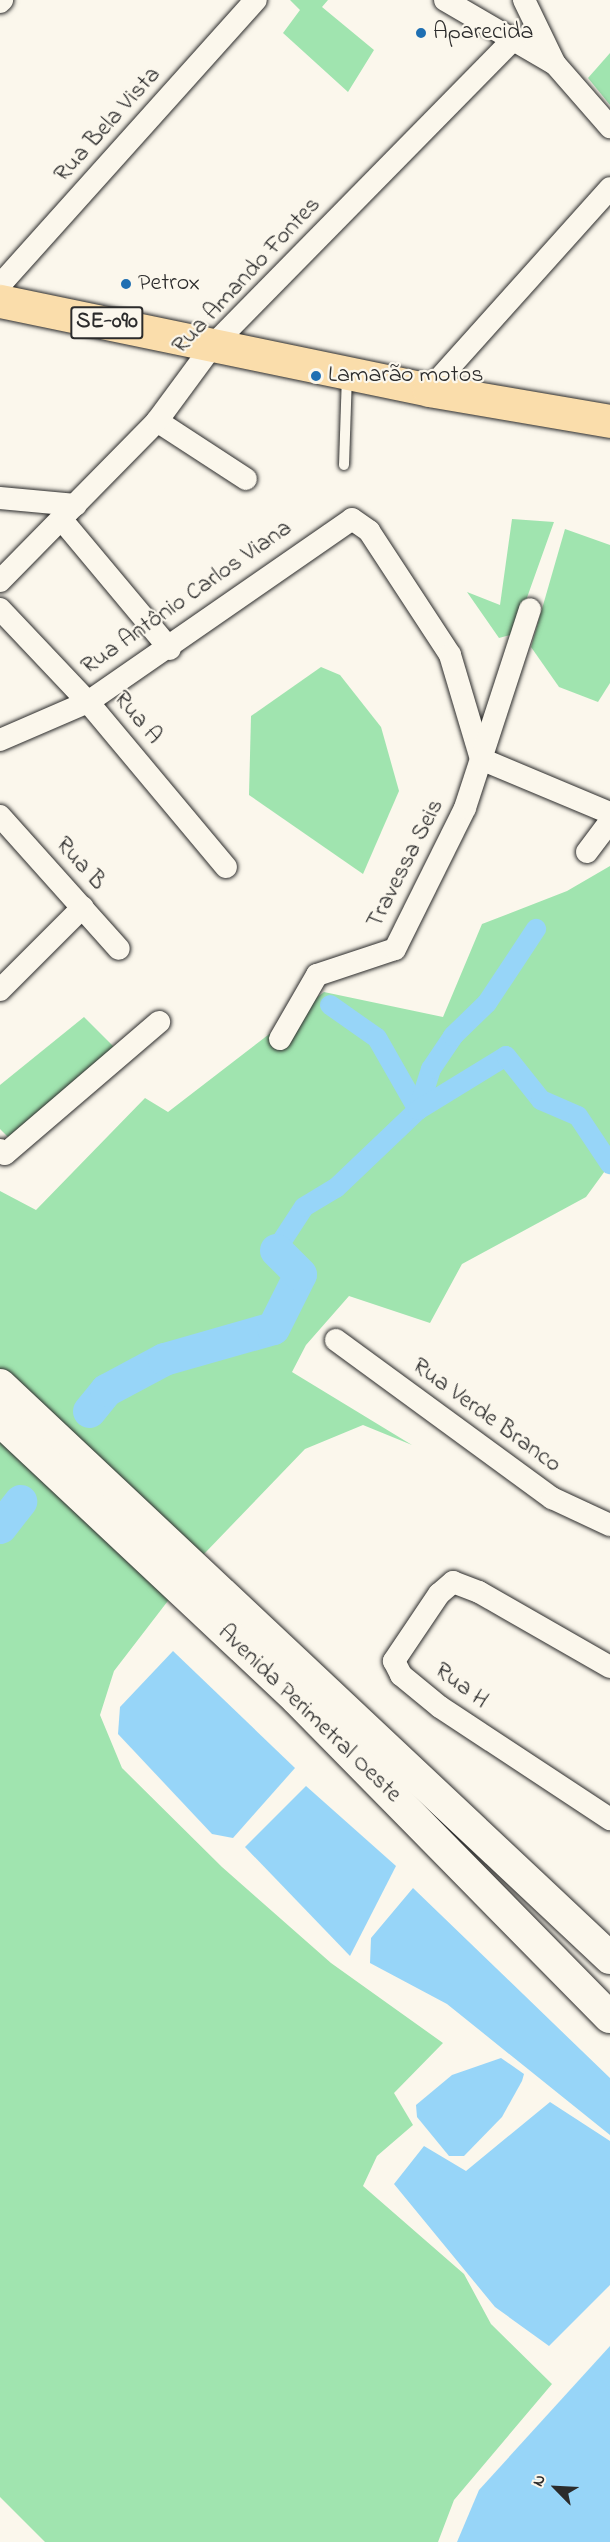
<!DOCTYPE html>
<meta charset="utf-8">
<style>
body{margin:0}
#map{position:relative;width:610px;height:2542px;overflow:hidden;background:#fbf7ec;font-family:"Indie Flower",sans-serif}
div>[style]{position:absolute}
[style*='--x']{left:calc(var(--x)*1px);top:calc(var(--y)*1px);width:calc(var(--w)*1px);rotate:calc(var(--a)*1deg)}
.green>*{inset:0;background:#a0e4af}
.water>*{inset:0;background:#97d5f8}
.canal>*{height:20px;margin:-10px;padding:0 10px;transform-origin:10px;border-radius:10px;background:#97d5f8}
.river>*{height:33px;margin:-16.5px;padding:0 16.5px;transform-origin:16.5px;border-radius:16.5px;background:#97d5f8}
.roads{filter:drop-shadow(0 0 2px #2b2b2b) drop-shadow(0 0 2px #2b2b2b)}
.lane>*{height:10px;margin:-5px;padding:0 5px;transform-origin:5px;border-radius:5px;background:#fbf7ec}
.street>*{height:22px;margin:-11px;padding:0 11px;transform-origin:11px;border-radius:11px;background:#fbf7ec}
.secondary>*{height:32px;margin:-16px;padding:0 16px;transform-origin:16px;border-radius:16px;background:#fbf7ec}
.primary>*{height:33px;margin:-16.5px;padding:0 16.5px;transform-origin:16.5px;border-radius:16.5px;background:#faddab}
.dots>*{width:16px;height:16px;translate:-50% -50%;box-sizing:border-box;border:3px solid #fbf7ec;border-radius:50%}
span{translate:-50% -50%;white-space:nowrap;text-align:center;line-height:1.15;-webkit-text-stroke:4.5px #fbf7ec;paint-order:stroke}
.shield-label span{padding:2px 4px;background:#fbf7ec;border:2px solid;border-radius:4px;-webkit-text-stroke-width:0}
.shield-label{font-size:22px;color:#2b2b2b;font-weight:700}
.poi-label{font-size:24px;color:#2b2b2b}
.left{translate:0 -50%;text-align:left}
.street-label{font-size:24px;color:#2b2b2b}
.north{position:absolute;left:526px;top:2458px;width:60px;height:60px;-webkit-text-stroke:4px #fbf7ec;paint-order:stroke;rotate:294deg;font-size:16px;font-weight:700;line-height:24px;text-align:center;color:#2b2b2b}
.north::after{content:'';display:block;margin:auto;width:21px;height:27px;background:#2b2b2b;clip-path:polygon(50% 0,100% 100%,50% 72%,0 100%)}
</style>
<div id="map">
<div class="green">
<i style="clip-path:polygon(290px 0,328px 0,322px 7px,374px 50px,348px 92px,283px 33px,300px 10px)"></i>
<i style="clip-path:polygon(610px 53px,610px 105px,588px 78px)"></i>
<i style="clip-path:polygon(512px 519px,554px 522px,514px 634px,499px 638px,467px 592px,500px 605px)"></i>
<i style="clip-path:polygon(565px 529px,610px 545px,610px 683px,598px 702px,559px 687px,531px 647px)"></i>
<i style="clip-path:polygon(321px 667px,340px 675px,381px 727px,399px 791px,363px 874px,249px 795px,251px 716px)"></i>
<i style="clip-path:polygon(610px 866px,610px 1164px,586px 1197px,462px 1264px,430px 1323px,349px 1296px,306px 1345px,292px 1372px,412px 1445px,363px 1425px,305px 1449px,204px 1554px,114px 1671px,100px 1715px,122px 1768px,222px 1867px,331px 1963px,443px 2043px,394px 2093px,413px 2125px,377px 2156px,363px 2186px,464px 2274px,491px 2324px,552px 2384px,454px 2500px,438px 2542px,45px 2542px,0 2497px,0 1191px,36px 1210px,145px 1098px,168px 1112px,324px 992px,443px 1017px,482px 924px,567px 891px)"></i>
<i style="clip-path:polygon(84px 1017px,115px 1048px,8px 1137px,0 1129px,0 1085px)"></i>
</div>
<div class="water">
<i style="clip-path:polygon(173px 1651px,295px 1768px,233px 1838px,212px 1834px,118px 1734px,120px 1707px)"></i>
<i style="clip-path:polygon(306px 1786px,396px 1866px,350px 1956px,245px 1847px)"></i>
<i style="clip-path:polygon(413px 1888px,610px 2078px,610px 2135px,447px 2004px,370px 1963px,371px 1938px)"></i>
<i style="clip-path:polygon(501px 2058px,524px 2074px,522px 2081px,502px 2117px,464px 2156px,449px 2156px,417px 2117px,416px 2105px,452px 2075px)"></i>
<i style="clip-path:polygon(550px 2102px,610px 2141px,610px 2285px,549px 2346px,495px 2307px,394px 2184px,424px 2146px,466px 2171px)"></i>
<i style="clip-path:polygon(610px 2346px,610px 2542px,457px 2542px,479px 2490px)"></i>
</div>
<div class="canal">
<i style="--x:330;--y:1005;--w:57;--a:35.1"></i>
<i style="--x:377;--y:1038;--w:83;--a:60.3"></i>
<i style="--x:418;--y:1110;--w:43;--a:-72.4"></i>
<i style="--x:431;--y:1069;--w:40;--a:-56"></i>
<i style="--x:453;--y:1036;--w:47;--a:-44.1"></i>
<i style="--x:487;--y:1003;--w:89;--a:-56.5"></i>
<i style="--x:276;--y:1250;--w:51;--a:-56.9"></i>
<i style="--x:304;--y:1207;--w:37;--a:-31"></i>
<i style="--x:336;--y:1188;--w:113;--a:-43.6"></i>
<i style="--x:418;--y:1110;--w:103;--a:-31.5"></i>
<i style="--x:506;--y:1056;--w:56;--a:51.5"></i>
<i style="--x:541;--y:1100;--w:40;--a:23.4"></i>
<i style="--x:578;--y:1116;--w:58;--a:56.3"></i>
</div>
<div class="river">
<i style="--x:89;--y:1411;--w:27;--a:-51"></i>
<i style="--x:106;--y:1390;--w:66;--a:-28.1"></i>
<i style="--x:164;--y:1359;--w:113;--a:-15.9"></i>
<i style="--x:273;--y:1328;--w:60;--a:-63.4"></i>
<i style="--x:300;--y:1274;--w:34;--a:-135"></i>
<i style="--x:0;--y:1527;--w:33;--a:-52"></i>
</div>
<div class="roads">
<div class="lane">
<i style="--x:344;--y:465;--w:89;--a:-88.1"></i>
</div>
<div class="street">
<i style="--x:445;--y:0;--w:127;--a:30.2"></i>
<i style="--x:524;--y:0;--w:71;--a:64.2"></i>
<i style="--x:555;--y:64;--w:84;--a:48.9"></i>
<i style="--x:0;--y:2;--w:3;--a:-45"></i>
<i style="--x:0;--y:285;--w:383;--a:-48.1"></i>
<i style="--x:429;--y:390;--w:271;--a:-48.1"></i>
<i style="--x:157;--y:421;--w:106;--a:33.1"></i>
<i style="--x:0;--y:498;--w:76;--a:5.3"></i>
<i style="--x:62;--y:520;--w:168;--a:50.1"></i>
<i style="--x:0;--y:581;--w:224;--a:-45.5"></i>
<i style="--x:157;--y:421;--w:94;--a:-53.6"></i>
<i style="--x:213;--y:345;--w:431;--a:-45.5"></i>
<i style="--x:0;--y:609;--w:128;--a:46.6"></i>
<i style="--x:88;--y:702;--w:215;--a:50.1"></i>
<i style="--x:0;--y:740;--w:96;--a:-23.4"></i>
<i style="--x:88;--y:702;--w:321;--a:-34.7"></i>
<i style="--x:352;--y:519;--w:21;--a:35"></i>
<i style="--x:369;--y:531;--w:148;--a:56.8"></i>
<i style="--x:450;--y:655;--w:109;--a:73.4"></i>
<i style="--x:481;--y:759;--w:140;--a:22.7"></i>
<i style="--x:0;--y:816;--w:178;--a:48.2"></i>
<i style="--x:587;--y:852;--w:38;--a:-53"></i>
<i style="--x:0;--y:990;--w:117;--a:-45"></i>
<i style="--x:280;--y:1039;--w:74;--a:-60"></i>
<i style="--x:317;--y:975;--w:82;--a:-18.4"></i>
<i style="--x:395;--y:949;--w:157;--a:-63.6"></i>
<i style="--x:465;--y:808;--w:209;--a:-71.9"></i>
<i style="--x:0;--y:1150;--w:6;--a:39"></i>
<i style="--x:5;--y:1154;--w:203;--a:-40.6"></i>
<i style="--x:336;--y:1340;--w:268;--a:36.2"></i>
<i style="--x:552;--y:1498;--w:64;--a:25"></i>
<i style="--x:610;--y:1667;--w:151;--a:-150.2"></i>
<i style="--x:479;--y:1592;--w:28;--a:-159"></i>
<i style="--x:453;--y:1582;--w:18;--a:139"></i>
<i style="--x:439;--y:1594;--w:81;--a:123.9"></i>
<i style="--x:394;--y:1661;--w:16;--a:63"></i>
<i style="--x:401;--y:1675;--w:50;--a:39.4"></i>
<i style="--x:440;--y:1707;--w:204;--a:33.4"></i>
</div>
<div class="secondary">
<i style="--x:0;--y:1385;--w:837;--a:43.21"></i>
<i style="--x:0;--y:1420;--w:407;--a:43.2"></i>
<i style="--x:297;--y:1699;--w:446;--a:45.5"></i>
</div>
<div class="primary">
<i style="--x:0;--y:301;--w:438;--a:11.7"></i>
<i style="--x:429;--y:390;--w:184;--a:9.7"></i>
</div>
</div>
<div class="dots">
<i style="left:421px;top:33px;background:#1f6fb2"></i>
<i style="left:126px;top:284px;background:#1f6fb2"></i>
<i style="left:316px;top:376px;background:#1f6fb2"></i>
</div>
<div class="shield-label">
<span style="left:107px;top:323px">SE-090</span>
</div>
<div class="poi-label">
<span class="left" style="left:433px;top:33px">Aparecida</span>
<span class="left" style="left:138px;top:284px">Petrox</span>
<span class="left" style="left:328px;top:376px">Lamarão motos</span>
</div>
<div class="street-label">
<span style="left:108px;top:125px;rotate:-48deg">Rua Bela Vista</span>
<span style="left:247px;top:276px;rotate:-47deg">Rua Amando Fontes</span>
<span style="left:187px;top:598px;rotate:-35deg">Rua Antônio Carlos Viana</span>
<span style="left:137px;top:718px;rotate:50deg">Rua A</span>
<span style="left:80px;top:864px;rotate:48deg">Rua B</span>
<span style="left:406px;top:864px;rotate:-63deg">Travessa Seis</span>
<span style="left:486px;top:1416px;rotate:36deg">Rua Verde Branco</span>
<span style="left:461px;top:1686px;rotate:36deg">Rua H</span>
<span style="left:309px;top:1714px;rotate:44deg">Avenida Perimetral Oeste</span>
</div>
<div class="north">N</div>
</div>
